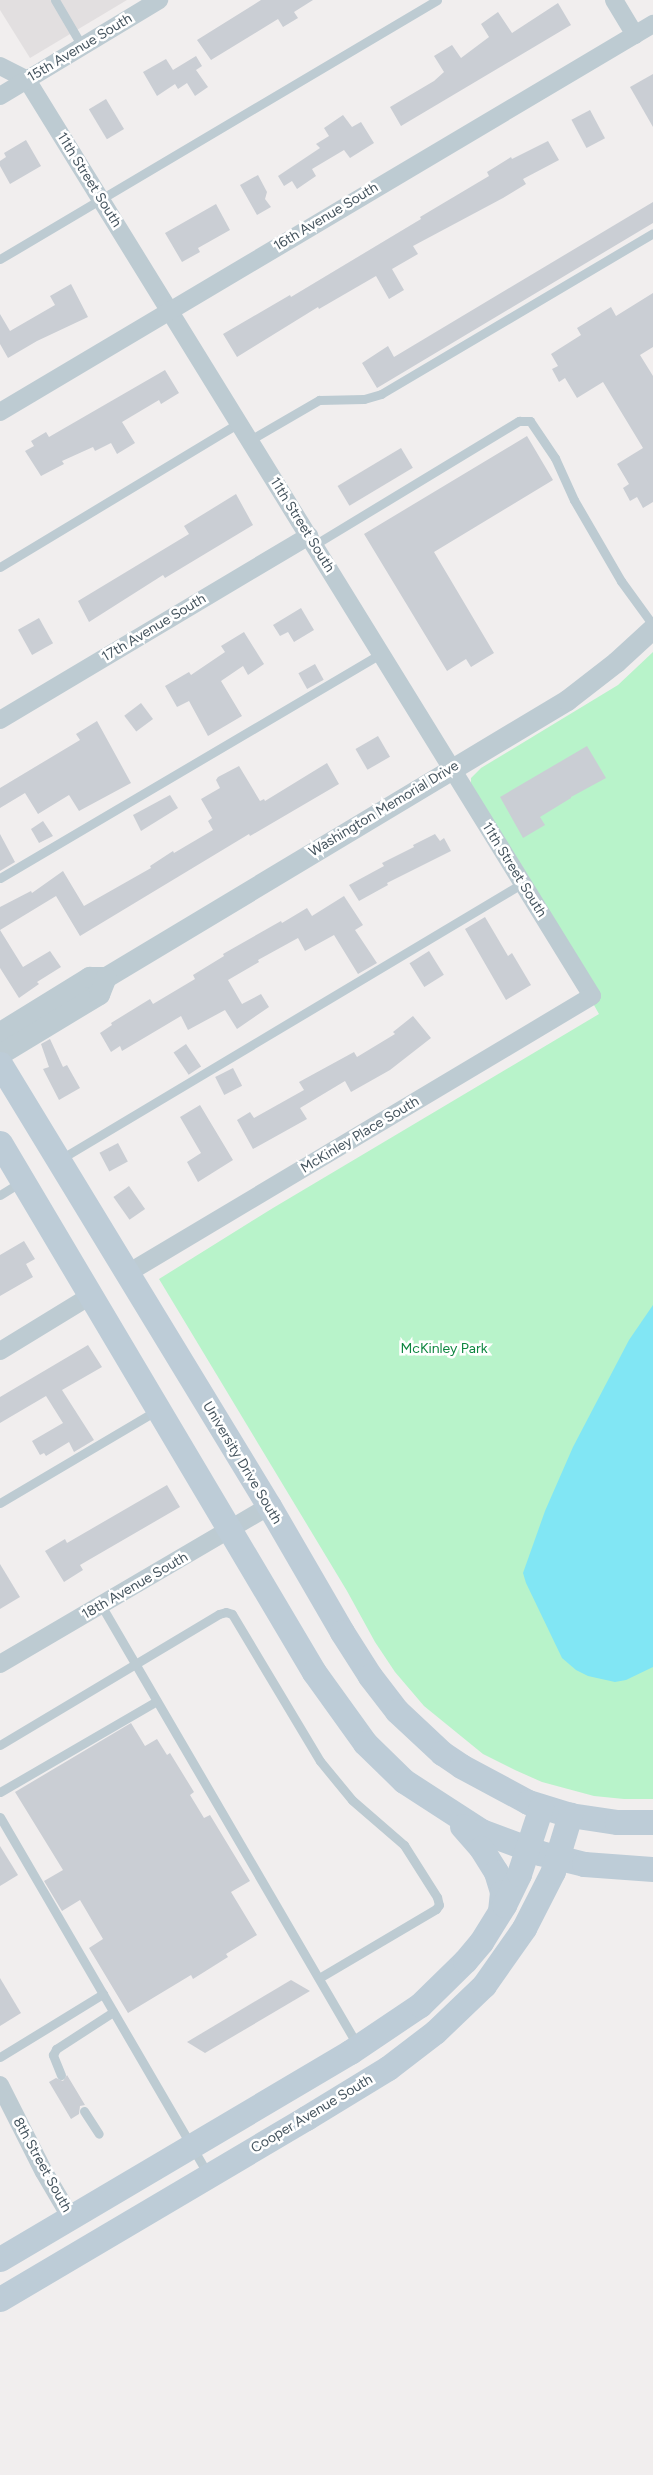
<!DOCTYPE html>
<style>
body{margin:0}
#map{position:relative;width:653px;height:2475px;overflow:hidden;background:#f1eeee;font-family:Figtree,sans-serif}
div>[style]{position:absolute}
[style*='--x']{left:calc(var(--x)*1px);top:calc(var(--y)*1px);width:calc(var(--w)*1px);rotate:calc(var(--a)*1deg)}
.education>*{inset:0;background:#e2dfe0}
.green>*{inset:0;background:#b8f3ca}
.water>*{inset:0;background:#81e6f4}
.building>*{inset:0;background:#caced4;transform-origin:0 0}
.service>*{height:9px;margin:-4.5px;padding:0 4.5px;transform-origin:4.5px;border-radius:4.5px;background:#bdcbd2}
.minor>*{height:18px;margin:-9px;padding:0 9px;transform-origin:9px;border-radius:9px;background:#bdcbd2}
.tertiary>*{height:21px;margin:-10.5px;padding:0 10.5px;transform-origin:10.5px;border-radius:10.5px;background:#bdcbd2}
.secondary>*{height:25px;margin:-12.5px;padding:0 12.5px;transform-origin:12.5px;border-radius:12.5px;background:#bdccd7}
span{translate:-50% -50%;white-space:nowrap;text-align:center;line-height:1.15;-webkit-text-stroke:5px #fff;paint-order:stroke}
.street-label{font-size:14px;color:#45545e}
.park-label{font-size:14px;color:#0e8640}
</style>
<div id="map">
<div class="education">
<i style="clip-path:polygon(0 0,127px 0,30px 58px,0 10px)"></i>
</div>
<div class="green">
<i style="clip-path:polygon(653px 652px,653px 1799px,624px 1799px,594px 1796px,542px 1782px,515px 1770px,483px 1754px,424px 1706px,395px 1672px,375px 1642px,347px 1591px,159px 1279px,273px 1208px,599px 1014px,471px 788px,471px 778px,481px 768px,618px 685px)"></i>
</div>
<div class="water">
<i style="clip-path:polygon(653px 1305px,653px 1667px,626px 1680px,615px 1682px,588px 1676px,576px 1670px,562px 1658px,526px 1583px,523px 1573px,545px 1511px,573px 1447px,629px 1340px)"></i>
</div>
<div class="building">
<i style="clip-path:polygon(261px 0,313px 0,294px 12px,298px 18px,283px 27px,278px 19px,211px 60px,197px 40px)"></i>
<i style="clip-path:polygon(558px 3px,571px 25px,401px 126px,390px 107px,434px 81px,444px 72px,434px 56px,452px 45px,461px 58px,489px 37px,481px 24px,498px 12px,512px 33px)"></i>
<i style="clip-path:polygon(196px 56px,202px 66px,196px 70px,208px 87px,195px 96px,187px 83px,178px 89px,175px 84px,157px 96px,143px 72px,166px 59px,173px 70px)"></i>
<i style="clip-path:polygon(653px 74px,653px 127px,630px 87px)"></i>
<i style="left:106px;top:99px;width:35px;height:20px;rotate:59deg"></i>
<i style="left:590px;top:110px;width:32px;height:21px;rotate:62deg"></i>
<i style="clip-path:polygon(343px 115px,352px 127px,361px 122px,374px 143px,350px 158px,344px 150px,312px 169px,316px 176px,297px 189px,292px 181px,284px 186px,278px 176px,320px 148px,316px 144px,329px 136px,324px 128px)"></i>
<i style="clip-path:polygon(26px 140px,41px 166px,10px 184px,0 166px,0 161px,6px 157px,4px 153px)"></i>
<i style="clip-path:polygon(548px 141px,559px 160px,523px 179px,526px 184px,503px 198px,413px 246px,418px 254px,392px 269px,404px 290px,389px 299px,376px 276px,319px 309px,318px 307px,237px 357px,223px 334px,290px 295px,291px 297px,421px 219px,420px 217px,489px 176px,487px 172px,511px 157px,512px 159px)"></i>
<i style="clip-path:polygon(258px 175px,267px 192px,265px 199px,271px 207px,257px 215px,240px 185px)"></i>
<i style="clip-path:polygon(653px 202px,653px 223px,377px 388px,362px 363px,388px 346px,394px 357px)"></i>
<i style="clip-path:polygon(216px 204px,230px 230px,198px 248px,200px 252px,182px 262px,165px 233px)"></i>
<i style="clip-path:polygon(71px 284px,88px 317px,37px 341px,8px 358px,0 344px,0 314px,10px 331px,55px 305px,50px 296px)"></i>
<i style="clip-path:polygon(653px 293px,653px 347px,640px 355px,653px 376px,653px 502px,643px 508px,637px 497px,630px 501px,623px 488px,629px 484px,617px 464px,643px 448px,603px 382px,577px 398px,565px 378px,559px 382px,552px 369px,558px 366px,551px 354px,581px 335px,577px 328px,611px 307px,616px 316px)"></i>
<i style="clip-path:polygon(165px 370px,179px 393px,161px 404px,159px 400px,122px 422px,135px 443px,117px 454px,111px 443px,95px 451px,93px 447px,62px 461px,64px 464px,41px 476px,25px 451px,34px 446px,31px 441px,46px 432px,49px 437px)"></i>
<i style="clip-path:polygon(527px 436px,553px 480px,434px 552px,494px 653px,471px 667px,466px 659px,447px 671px,364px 534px)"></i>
<i style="left:401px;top:448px;width:23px;height:74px;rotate:59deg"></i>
<i style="clip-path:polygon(236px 494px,253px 525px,165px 578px,163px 575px,89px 622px,78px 601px,189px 534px,184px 526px)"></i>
<i style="clip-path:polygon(301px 608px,314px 630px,294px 642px,288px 632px,280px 636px,273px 625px)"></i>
<i style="left:39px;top:618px;width:29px;height:24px;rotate:61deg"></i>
<i style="clip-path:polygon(244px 632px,264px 664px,248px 675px,243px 666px,221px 681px,242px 716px,208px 736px,189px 701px,177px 707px,165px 686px,189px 672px,191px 675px,225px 652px,221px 646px)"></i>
<i style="left:315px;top:664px;width:18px;height:19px;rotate:61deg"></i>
<i style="left:141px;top:703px;width:20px;height:21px;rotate:53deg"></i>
<i style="clip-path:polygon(97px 721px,131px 783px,79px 811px,69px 795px,38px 814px,25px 793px,0 808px,0 788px,80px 740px,76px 734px)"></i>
<i style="left:378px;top:736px;width:24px;height:26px;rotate:60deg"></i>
<i style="clip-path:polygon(587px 746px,606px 778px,571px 797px,571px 798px,540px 817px,545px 825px,523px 838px,500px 797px)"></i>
<i style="clip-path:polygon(327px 763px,339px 784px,250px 836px,249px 834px,80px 936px,56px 896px,0 930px,23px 967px,50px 951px,61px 967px,37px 982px,39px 984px,19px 998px,0 968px,0 907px,31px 891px,32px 893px,63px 871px,84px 906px,151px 868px,150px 866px,173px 851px,174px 853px,213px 830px,208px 821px,212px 818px,201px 799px,220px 788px,216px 780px,218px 777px,239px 766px,260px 801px,264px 799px,265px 801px)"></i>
<i style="clip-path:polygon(170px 795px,178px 808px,141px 831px,133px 815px)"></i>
<i style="clip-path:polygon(43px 821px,53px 836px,39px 843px,31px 829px)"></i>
<i style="clip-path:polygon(0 834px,15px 862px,0 871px)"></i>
<i style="clip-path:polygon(435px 834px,440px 841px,444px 838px,451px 851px,387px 883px,388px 885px,359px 901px,349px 885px,384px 866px,382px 863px,414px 847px,413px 845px)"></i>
<i style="clip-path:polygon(344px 896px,363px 925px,355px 930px,377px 963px,358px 974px,334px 935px,305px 951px,298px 938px,258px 960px,259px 962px,228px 980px,242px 1004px,261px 994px,269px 1007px,237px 1029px,225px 1010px,188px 1030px,181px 1016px,122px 1051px,120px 1046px,111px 1052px,100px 1033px,112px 1025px,111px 1023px,150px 999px,153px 1004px,195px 979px,193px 975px,224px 956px,223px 954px,281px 921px,282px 923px,307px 908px,312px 916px)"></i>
<i style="clip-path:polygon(485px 917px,508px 956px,512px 953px,531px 985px,506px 1000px,465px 929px)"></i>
<i style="left:429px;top:951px;width:28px;height:23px;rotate:58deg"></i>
<i style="clip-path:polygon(413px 1016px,431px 1038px,390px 1070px,351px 1092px,345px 1081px,300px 1108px,307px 1119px,253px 1149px,237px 1120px,250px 1112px,254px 1118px,304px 1090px,299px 1082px,354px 1052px,357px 1057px,395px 1034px,393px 1032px)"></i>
<i style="clip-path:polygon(50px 1039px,63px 1067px,67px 1065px,80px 1088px,59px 1100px,43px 1069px,49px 1067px,41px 1044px)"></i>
<i style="left:186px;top:1044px;width:27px;height:15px;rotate:56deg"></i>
<i style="left:233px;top:1068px;width:20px;height:20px;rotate:63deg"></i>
<i style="clip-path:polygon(200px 1105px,233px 1160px,198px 1182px,187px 1162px,201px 1153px,180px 1117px)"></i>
<i style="left:118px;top:1143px;width:21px;height:21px;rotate:62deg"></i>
<i style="left:129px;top:1186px;width:28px;height:19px;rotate:55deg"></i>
<i style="clip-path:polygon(24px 1241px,35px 1259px,26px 1264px,33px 1277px,0 1296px,0 1255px)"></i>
<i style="clip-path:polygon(88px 1345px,102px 1367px,62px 1390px,94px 1440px,74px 1452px,69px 1442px,46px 1456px,44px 1453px,40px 1455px,32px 1441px,63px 1423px,46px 1396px,0 1423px,0 1397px)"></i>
<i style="clip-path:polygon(167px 1485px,180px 1507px,80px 1565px,83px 1570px,64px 1582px,45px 1551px,65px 1539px,67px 1543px)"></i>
<i style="clip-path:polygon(0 1564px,20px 1597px,0 1609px)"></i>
<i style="clip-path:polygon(131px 1723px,145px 1746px,157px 1739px,167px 1755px,170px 1753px,194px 1792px,190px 1795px,204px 1818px,210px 1815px,250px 1881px,231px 1892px,257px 1935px,226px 1954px,228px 1957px,193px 1979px,191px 1975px,128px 2013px,89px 1948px,103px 1939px,80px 1900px,62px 1911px,44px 1881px,63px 1870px,15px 1792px)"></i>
<i style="clip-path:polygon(0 1846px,18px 1875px,0 1886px)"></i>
<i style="clip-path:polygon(0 1978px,21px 2013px,0 2026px)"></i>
<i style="clip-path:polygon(291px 1980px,310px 1991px,205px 2053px,187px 2042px)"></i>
<i style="clip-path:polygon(67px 2075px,85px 2105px,80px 2106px,79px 2114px,71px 2119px,49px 2082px,56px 2078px,63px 2081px)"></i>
</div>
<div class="service">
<i style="--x:55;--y:0;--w:53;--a:59.6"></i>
<i style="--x:0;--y:259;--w:508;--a:-30.65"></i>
<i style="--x:250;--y:440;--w:80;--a:-30.1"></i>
<i style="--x:319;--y:400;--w:45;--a:-1.3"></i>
<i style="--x:364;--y:399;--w:18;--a:-16"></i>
<i style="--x:381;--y:394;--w:316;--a:-30.6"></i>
<i style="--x:314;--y:545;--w:240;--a:-31.2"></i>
<i style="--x:519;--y:421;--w:11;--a:0"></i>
<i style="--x:530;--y:421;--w:45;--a:56"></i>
<i style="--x:555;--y:458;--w:46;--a:65.7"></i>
<i style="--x:574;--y:500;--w:94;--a:59.9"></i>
<i style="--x:621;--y:581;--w:54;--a:54"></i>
<i style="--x:0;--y:567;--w:279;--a:-31.1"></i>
<i style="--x:0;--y:878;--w:442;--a:-30.5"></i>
<i style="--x:59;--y:1160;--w:540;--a:-30.84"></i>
<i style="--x:0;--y:1195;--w:25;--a:-32"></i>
<i style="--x:0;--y:1503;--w:182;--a:-30.6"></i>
<i style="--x:101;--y:1605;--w:510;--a:59.77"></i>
<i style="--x:0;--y:1745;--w:255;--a:-30.9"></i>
<i style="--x:219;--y:1614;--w:7;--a:-16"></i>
<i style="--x:226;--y:1612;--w:6;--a:18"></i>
<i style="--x:232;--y:1614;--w:171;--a:59.1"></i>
<i style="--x:320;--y:1761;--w:50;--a:50.6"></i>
<i style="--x:352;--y:1800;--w:69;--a:40.9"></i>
<i style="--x:404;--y:1845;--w:62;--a:57.6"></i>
<i style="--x:437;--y:1897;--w:8;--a:76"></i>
<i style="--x:439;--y:1905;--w:5;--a:127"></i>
<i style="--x:436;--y:1909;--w:136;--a:149.5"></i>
<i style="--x:0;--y:1792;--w:181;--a:-30.1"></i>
<i style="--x:0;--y:1817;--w:414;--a:59.8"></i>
<i style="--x:0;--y:2057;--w:121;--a:-31.5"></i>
<i style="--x:61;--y:2075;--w:22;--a:-112"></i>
<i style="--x:53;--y:2055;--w:7;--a:-63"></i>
<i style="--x:56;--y:2049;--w:68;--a:-33"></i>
<i style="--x:84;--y:2111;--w:27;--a:57"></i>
</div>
<div class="minor">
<i style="--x:614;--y:0;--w:41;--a:59"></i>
<i style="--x:0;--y:66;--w:30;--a:27"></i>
<i style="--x:27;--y:80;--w:1076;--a:58.33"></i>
<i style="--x:592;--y:996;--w:540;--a:149.16"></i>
<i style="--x:0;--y:96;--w:186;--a:-31.1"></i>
<i style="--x:0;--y:412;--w:760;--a:-30.72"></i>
<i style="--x:0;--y:720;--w:360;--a:-30.8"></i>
<i style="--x:0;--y:1351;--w:105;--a:-31.4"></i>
<i style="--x:0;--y:1664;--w:312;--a:-30.4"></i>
<i style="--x:0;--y:2085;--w:97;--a:63.2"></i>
<i style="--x:44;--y:2172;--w:53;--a:59.6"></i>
</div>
<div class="tertiary">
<i style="--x:0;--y:1032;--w:105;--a:-31.7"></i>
<i style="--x:89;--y:977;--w:17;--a:0"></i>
<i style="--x:106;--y:977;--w:538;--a:-31"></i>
<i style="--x:567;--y:700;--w:62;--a:-37.8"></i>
<i style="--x:616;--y:662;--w:50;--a:-42.6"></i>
<i style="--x:0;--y:1054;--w:116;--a:-31.2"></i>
<i style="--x:99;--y:994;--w:18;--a:-68"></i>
</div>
<div class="secondary">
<i style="--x:0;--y:1064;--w:517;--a:58.68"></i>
<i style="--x:269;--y:1506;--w:146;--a:59.9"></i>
<i style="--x:342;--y:1632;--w:52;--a:57.5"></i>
<i style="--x:370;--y:1676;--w:44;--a:52.4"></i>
<i style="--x:397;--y:1711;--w:62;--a:43"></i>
<i style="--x:442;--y:1753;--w:23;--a:34"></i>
<i style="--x:461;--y:1766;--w:76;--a:28.2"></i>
<i style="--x:528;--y:1802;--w:44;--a:17.2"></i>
<i style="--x:570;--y:1815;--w:48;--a:8.5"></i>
<i style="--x:617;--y:1822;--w:36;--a:0"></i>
<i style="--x:0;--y:1143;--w:615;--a:59.31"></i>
<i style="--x:314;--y:1672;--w:87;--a:54.3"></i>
<i style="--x:365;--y:1743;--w:54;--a:44.3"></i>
<i style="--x:404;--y:1781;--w:92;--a:33"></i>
<i style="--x:481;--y:1831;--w:63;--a:20.4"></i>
<i style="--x:540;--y:1853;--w:45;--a:14"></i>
<i style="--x:584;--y:1864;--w:69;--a:4.1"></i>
<i style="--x:462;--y:1826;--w:29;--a:49"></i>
<i style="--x:481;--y:1848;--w:28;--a:58"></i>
<i style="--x:496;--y:1872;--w:21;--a:73"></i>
<i style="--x:502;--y:1892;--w:18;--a:96"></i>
<i style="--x:0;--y:2259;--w:407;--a:-30.6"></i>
<i style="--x:350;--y:2052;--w:84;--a:-33.9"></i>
<i style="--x:420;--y:2005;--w:63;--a:-44.4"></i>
<i style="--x:465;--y:1961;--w:25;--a:-50"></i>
<i style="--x:481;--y:1942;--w:44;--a:-58.1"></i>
<i style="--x:504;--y:1905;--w:34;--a:-64"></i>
<i style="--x:519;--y:1874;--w:71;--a:-71.8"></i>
<i style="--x:0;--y:2299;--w:356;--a:-30.6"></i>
<i style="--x:306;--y:2118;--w:96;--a:-31.4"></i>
<i style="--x:388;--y:2068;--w:59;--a:-37.5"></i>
<i style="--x:435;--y:2032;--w:68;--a:-43.8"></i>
<i style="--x:484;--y:1985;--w:70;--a:-54.9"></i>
<i style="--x:524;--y:1928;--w:64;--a:-63"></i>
<i style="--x:553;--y:1871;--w:59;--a:-73.1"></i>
</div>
<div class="street-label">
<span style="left:80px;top:48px;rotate:-31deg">15th Avenue South</span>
<span style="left:89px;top:180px;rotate:58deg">11th Street South</span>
<span style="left:326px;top:217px;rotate:-31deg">16th Avenue South</span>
<span style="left:302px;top:525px;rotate:58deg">11th Street South</span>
<span style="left:154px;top:628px;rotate:-31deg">17th Avenue South</span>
<span style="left:384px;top:809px;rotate:-31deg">Washington Memorial Drive</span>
<span style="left:514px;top:870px;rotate:58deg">11th Street South</span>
<span style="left:360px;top:1135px;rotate:-31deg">McKinley Place South</span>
<span style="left:242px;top:1463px;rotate:59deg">University Drive South</span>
<span style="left:135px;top:1586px;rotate:-30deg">18th Avenue South</span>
<span style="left:312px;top:2114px;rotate:-31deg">Cooper Avenue South</span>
<span style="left:42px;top:2165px;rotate:61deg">8th Street South</span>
</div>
<div class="park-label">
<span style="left:444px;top:1349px">McKinley Park</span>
</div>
</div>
